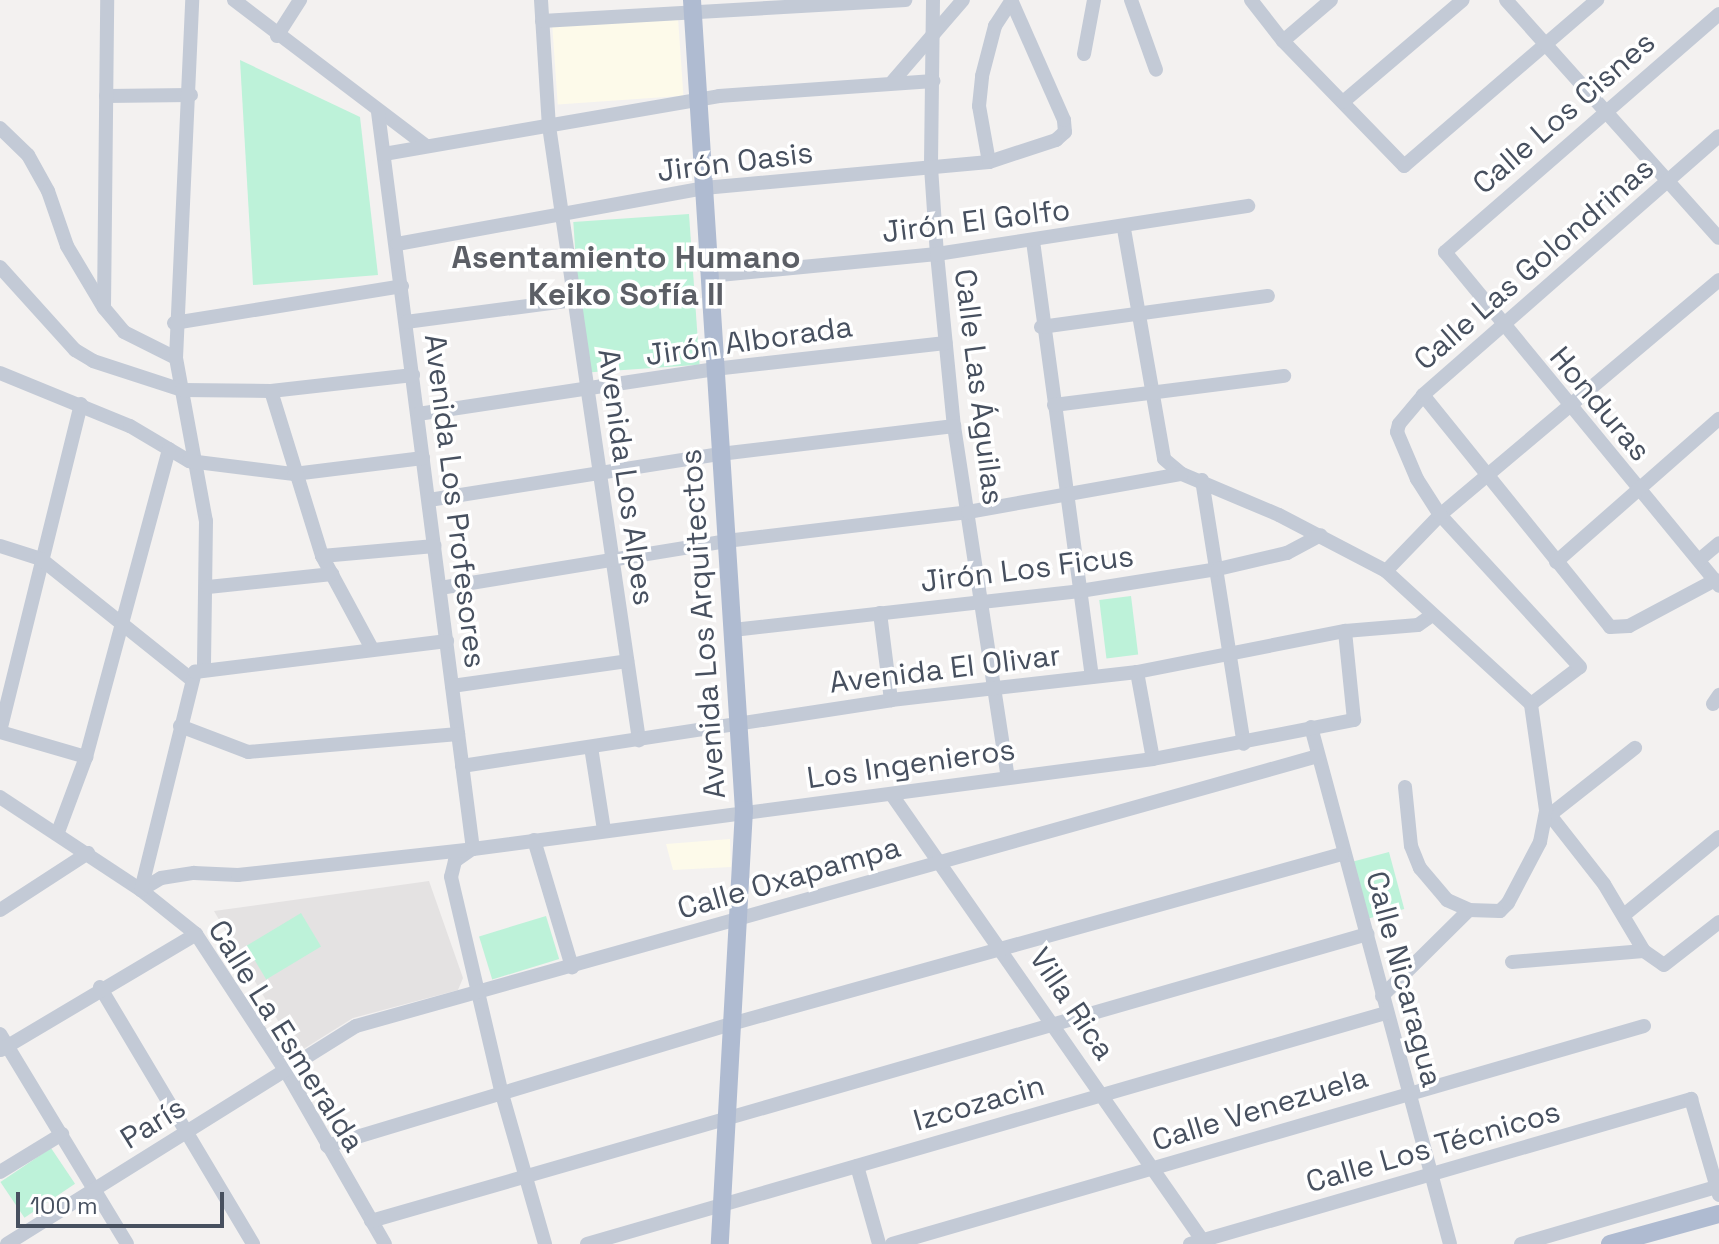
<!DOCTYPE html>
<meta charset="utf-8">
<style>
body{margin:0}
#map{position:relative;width:1719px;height:1244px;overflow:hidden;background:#f3f1f0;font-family:"Space Grotesk",sans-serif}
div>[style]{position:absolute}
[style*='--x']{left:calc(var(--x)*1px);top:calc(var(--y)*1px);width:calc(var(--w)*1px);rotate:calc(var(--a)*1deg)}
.commercial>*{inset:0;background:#fdfaea;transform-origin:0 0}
.education>*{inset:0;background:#e4e2e2}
.green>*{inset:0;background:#bdf2d9;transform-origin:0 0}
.minor>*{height:14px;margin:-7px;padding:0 7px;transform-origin:7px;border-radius:7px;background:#c3cad6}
.major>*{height:18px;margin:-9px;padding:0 9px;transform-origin:9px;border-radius:9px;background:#afbbd1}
span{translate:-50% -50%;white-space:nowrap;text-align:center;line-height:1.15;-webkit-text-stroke:7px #fff;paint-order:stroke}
.street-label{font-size:30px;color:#47505f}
.neighbourhood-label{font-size:32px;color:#5c5f66;font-weight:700}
.scale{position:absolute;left:16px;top:1192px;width:208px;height:36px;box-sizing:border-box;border:4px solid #47505f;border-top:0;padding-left:10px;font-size:24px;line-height:28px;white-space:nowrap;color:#47505f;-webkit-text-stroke:6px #fff;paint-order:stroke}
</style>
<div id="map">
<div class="commercial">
<i style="left:678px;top:18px;width:78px;height:126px;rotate:86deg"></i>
<i style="clip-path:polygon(730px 839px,731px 867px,673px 870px,666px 844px)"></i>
</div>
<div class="education">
<i style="clip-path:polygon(429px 881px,463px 978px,458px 990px,353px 1018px,302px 1050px,295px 1050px,214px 911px)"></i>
</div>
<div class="green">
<i style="clip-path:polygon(240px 60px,360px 117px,378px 275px,253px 285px)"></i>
<i style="left:689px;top:214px;width:151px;height:116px;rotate:86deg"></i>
<i style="left:1131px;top:596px;width:59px;height:32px;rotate:83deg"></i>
<i style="left:1389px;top:852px;width:59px;height:37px;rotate:75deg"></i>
<i style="left:301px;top:913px;width:39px;height:64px;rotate:59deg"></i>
<i style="left:546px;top:916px;width:45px;height:70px;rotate:73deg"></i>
<i style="left:51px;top:1148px;width:43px;height:61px;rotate:56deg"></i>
</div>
<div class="minor">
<i style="--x:234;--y:0;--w:241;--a:37.2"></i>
<i style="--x:541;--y:0;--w:126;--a:86.4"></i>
<i style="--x:549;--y:126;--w:621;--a:81.66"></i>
<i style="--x:933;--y:0;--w:167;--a:90.7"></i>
<i style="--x:931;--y:167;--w:87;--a:86.1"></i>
<i style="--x:937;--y:254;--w:173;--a:84.4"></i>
<i style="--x:954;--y:426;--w:355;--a:81.3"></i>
<i style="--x:1131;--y:0;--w:74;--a:70.3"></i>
<i style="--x:1251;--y:0;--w:52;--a:52"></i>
<i style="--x:1283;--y:41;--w:174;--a:45.9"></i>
<i style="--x:1404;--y:166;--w:255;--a:-40.7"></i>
<i style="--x:1506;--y:0;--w:319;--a:48.2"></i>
<i style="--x:1719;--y:14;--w:363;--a:139"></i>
<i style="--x:1445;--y:252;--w:432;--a:50.6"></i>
<i style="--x:542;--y:21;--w:364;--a:-3.3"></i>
<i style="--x:277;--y:36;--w:43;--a:-57.4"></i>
<i style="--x:1283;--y:41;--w:63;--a:-40.5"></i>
<i style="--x:1084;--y:54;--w:55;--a:-79.5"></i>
<i style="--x:893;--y:81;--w:107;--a:-49.2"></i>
<i style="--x:106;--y:96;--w:85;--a:-0.7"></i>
<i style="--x:1343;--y:102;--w:157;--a:-40.4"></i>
<i style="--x:378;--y:112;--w:743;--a:82.66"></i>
<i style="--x:0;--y:128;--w:39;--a:44"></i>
<i style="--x:28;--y:155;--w:41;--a:60.9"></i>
<i style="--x:48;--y:191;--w:58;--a:70.9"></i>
<i style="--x:67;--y:246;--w:72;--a:59.2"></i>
<i style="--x:104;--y:308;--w:31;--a:50"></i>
<i style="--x:124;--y:332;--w:58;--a:26.6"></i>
<i style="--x:176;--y:358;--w:166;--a:79.6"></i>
<i style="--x:206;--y:521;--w:147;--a:90.8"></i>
<i style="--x:384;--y:154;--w:340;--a:-9.8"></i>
<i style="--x:719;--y:96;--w:215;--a:-4"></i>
<i style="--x:989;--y:162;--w:57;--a:-100.1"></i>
<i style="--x:979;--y:106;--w:30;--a:-84"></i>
<i style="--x:982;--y:76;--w:52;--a:-75.4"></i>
<i style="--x:995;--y:26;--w:30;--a:-57"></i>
<i style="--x:1124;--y:229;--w:233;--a:80.1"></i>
<i style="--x:1164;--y:459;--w:23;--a:40"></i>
<i style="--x:1182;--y:474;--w:105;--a:22.9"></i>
<i style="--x:1279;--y:515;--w:121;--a:27.6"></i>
<i style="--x:1386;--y:571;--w:78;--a:-46"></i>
<i style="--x:1440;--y:515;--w:365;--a:-40.1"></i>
<i style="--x:1033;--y:241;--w:440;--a:82.3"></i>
<i style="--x:397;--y:244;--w:312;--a:-10.3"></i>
<i style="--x:704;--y:188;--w:286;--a:-5.2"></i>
<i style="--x:989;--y:162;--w:71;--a:-18.2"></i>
<i style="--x:1056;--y:140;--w:12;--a:-42"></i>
<i style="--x:1065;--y:132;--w:12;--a:-95"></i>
<i style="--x:1064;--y:120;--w:131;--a:-113.8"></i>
<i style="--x:0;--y:267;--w:112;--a:47.9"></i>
<i style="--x:75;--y:350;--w:21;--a:31"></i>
<i style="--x:93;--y:361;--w:94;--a:18"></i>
<i style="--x:182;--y:390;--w:89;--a:0.6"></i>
<i style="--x:271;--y:391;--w:143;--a:-6.4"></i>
<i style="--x:709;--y:276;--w:229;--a:-5.5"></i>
<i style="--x:937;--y:254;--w:315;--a:-8.8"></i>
<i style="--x:104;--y:307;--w:307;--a:-89.4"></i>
<i style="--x:406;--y:322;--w:169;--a:-7.5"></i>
<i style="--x:174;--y:323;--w:231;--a:-9.2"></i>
<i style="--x:1041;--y:327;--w:229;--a:-7.8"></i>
<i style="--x:176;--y:358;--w:358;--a:-87.4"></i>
<i style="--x:0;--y:373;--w:140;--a:22.2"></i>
<i style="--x:130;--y:426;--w:69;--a:30.7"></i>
<i style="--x:189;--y:461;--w:106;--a:7.1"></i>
<i style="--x:294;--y:474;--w:130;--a:-7.1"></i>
<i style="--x:271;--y:391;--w:173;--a:72.8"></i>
<i style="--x:322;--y:556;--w:103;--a:61.7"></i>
<i style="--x:1423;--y:395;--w:298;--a:51.1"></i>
<i style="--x:1610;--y:627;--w:19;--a:-3"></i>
<i style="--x:1629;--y:626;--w:98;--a:-28.1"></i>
<i style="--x:81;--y:404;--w:338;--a:103.9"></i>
<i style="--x:0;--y:732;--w:90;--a:16.2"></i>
<i style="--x:1054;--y:405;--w:232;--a:-7.2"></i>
<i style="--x:418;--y:414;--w:299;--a:-8.6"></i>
<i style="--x:714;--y:369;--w:233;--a:-6.4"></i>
<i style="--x:1202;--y:480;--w:267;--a:81"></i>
<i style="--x:429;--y:500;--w:295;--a:-9"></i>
<i style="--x:720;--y:454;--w:236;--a:-6.8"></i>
<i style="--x:0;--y:546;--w:43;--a:17.6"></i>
<i style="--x:41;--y:559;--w:192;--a:38.7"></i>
<i style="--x:322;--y:556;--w:113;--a:-5.1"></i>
<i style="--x:1699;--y:560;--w:26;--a:-40"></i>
<i style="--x:1556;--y:562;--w:217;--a:-41.3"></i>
<i style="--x:208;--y:587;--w:125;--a:-6"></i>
<i style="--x:440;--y:588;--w:290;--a:-9.3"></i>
<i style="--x:726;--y:541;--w:244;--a:-6.8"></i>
<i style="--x:968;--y:512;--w:217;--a:-10.1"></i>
<i style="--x:880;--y:613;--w:88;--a:82.8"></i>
<i style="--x:733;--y:630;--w:349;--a:-6.4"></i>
<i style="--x:1080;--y:591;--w:140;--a:-9.1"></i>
<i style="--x:1218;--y:569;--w:71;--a:-13.1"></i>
<i style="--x:1287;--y:553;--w:38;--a:-28"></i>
<i style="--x:1137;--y:672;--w:88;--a:79.6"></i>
<i style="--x:452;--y:686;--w:177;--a:-8.1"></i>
<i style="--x:1531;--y:704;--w:61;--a:-37.1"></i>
<i style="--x:1580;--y:667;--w:207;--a:-132.6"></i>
<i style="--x:1440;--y:515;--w:43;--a:-122.6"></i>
<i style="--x:1417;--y:479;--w:51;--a:-113.1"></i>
<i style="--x:1397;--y:432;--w:8;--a:-76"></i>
<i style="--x:1399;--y:424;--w:38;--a:-50"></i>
<i style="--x:1423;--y:395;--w:393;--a:-41.2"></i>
<i style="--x:1713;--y:704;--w:11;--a:-56"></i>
<i style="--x:180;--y:726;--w:73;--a:20.9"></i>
<i style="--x:248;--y:752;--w:211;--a:-4.9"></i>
<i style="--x:1311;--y:727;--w:535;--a:74.95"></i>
<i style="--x:591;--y:747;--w:84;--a:81.1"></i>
<i style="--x:462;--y:766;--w:434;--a:-8.7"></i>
<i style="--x:891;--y:700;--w:248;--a:-6.5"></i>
<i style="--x:1137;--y:672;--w:212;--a:-11.2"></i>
<i style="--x:1345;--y:631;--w:73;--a:-4.7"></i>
<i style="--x:1418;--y:625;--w:16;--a:-35"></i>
<i style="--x:1405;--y:787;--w:59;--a:84.2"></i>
<i style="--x:1411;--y:846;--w:24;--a:68"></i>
<i style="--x:1420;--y:868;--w:42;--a:49.8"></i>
<i style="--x:1447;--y:900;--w:24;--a:24"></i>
<i style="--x:892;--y:795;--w:547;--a:55.12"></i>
<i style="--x:0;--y:797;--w:169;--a:33.4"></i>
<i style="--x:141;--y:890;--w:70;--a:38.7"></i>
<i style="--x:196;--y:934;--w:166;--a:56.8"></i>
<i style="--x:287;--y:1073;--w:197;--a:60.2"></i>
<i style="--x:1546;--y:810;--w:94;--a:51.9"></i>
<i style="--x:1604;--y:884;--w:78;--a:59.2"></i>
<i style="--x:1644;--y:951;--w:24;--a:35"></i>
<i style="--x:1664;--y:965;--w:70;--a:-38"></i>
<i style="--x:1551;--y:814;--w:107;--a:-38.2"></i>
<i style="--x:58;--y:832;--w:80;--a:-69.5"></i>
<i style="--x:86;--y:757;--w:319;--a:-74.9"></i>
<i style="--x:534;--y:840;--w:133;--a:73.3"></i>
<i style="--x:472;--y:849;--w:21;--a:145"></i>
<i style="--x:455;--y:861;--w:16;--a:104"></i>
<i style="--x:451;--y:877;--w:223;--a:76.8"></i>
<i style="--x:502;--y:1094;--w:156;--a:74"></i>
<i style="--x:141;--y:890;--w:23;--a:-31"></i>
<i style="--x:161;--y:878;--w:33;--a:-9"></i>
<i style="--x:194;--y:873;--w:44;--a:2.6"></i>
<i style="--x:238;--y:875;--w:236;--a:-6.3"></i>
<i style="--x:473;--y:849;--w:686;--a:-7.54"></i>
<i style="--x:1153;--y:759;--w:205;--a:-11"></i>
<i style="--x:1354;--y:720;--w:89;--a:-95.8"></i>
<i style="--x:141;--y:890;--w:225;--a:-76.1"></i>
<i style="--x:195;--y:672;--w:254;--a:-7"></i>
<i style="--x:0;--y:910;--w:105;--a:-32.9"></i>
<i style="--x:1624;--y:915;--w:123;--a:-39.4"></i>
<i style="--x:1512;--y:962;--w:132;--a:-4.8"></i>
<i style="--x:100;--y:987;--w:299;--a:59.2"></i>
<i style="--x:1382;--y:996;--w:122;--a:-44.7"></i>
<i style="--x:1469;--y:910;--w:31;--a:2"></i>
<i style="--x:1500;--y:911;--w:11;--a:-45"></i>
<i style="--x:1508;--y:903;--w:69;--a:-62.3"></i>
<i style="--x:1540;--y:842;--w:33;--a:-79"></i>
<i style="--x:1546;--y:810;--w:107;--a:-98.1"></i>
<i style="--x:1531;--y:704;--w:197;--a:-137.5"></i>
<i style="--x:0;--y:1034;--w:245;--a:58.8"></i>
<i style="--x:1;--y:1050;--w:227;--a:-30.7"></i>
<i style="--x:327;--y:1146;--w:422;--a:-16.8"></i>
<i style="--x:731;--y:1024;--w:634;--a:-15.55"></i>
<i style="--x:857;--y:1166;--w:81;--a:74.2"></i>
<i style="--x:0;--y:1172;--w:73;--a:-31.5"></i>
<i style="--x:371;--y:1221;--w:1037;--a:-16.07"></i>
<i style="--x:7;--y:1244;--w:411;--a:-32"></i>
<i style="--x:356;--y:1026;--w:999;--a:-15.68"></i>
<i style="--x:587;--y:1244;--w:832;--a:-16.13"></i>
<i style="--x:892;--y:1244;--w:783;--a:-16.17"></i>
<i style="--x:1190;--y:1244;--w:522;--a:-16.14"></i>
<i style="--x:1691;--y:1099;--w:100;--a:73.7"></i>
<i style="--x:1521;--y:1244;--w:206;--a:-16.3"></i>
</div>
<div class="major">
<i style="--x:692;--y:0;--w:812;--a:86.33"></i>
<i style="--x:744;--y:810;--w:435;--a:93.2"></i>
<i style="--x:1610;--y:1244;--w:113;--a:-15.4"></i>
</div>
<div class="street-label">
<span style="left:1564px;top:113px;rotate:-41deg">Calle Los Cisnes</span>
<span style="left:735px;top:162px;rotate:-7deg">Jirón Oasis</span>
<span style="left:976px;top:221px;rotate:-7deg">Jirón El Golfo</span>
<span style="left:1534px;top:264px;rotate:-41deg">Calle Las Golondrinas</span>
<span style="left:749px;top:341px;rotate:-8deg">Jirón Alborada</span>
<span style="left:979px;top:387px;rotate:83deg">Calle Las Águilas</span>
<span style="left:1600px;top:404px;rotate:50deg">Honduras</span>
<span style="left:626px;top:477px;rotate:82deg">Avenida Los Alpes</span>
<span style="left:455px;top:501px;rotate:83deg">Avenida Los Profesores</span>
<span style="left:1027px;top:569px;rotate:-7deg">Jirón Los Ficus</span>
<span style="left:703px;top:624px;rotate:-94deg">Avenida Los Arquitectos</span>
<span style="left:945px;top:669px;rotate:-7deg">Avenida El Olivar</span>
<span style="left:911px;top:764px;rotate:-8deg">Los Ingenieros</span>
<span style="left:789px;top:878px;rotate:-16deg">Calle Oxapampa</span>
<span style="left:1404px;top:979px;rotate:75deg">Calle Nicaragua</span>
<span style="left:1072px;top:1004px;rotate:56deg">Villa Rica</span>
<span style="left:286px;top:1036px;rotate:58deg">Calle La Esmeralda</span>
<span style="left:979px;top:1103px;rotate:-16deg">Izcozacin</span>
<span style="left:1260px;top:1109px;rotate:-17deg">Calle Venezuela</span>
<span style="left:153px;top:1123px;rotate:-32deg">París</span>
<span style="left:1433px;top:1147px;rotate:-16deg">Calle Los Técnicos</span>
</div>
<div class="neighbourhood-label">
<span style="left:626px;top:276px">Asentamiento Humano<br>Keiko Sofía II</span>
</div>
<div class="scale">100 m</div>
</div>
